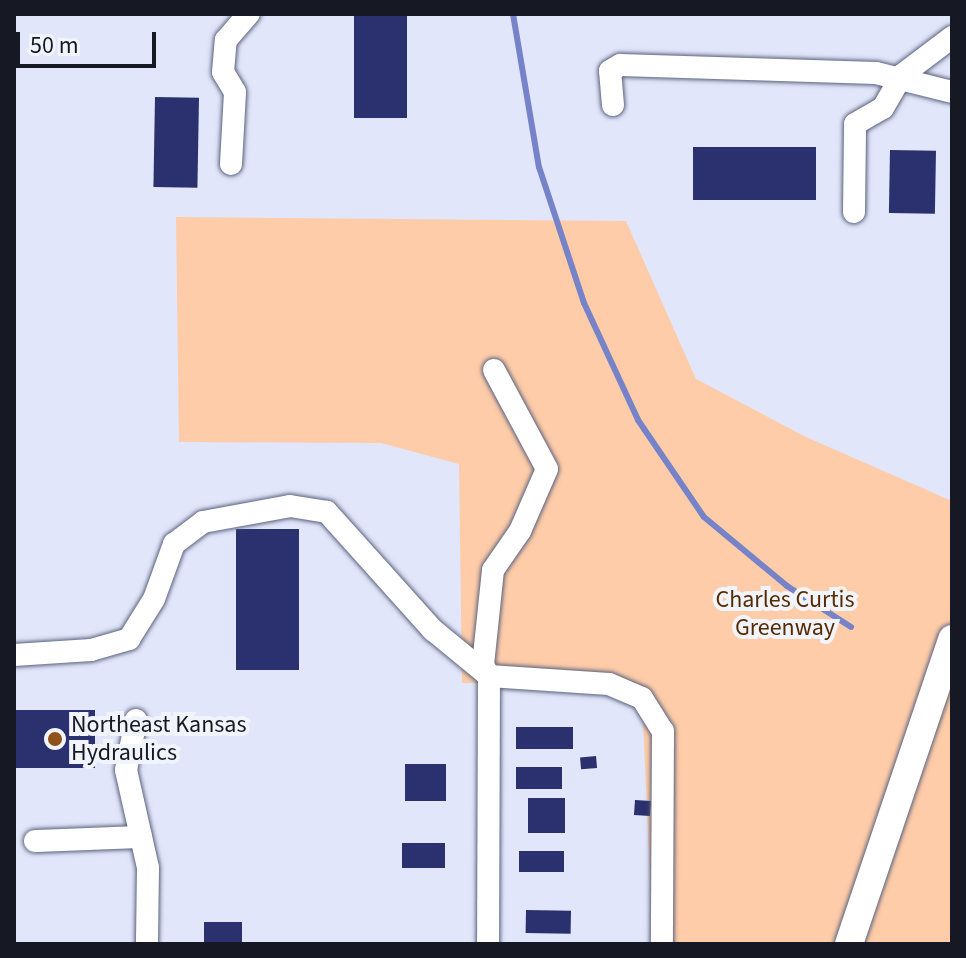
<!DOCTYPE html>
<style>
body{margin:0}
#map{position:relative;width:966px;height:958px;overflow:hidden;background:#e1e6fa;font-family:"Source Sans 3",sans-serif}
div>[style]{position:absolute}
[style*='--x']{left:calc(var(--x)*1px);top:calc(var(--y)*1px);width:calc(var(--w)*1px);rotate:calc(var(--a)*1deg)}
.green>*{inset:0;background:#fecca8}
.stream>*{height:6px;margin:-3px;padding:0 3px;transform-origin:3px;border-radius:3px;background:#7683c9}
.building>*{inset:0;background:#2a316e;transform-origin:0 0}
.roads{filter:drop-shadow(0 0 2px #5b627e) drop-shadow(0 0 2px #5b627e)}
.minor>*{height:22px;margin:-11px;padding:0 11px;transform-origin:11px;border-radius:11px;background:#fff}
.major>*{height:28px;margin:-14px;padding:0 14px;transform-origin:14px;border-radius:14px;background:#fff}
.dots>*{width:22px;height:22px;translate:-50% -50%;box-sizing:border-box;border:4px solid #f2f4fb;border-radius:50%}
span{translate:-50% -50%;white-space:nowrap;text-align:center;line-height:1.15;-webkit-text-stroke:8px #f2f4fb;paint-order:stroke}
.park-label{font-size:24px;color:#572b02}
.poi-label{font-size:24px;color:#161924}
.left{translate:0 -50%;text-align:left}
.frame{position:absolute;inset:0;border:16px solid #161924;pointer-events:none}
.scale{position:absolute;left:16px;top:32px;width:140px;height:36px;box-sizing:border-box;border:4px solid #161924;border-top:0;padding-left:10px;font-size:24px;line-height:28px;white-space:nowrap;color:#161924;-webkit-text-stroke:6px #f2f4fb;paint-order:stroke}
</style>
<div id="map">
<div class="green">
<i style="clip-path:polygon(176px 217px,626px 221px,696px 379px,806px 437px,952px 501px,952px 944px,653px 944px,642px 698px,609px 684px,462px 683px,459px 464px,381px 443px,179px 442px)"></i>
</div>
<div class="stream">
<i style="--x:513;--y:14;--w:155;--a:80.4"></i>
<i style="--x:539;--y:167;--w:143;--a:71.7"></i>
<i style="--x:584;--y:303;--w:129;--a:65.2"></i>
<i style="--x:638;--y:420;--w:117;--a:55.8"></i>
<i style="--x:704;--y:517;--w:108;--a:39.7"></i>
<i style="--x:787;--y:586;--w:76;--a:32.6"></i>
</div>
<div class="building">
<i style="left:354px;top:14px;width:53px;height:104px"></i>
<i style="left:155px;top:97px;width:44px;height:90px;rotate:1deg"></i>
<i style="left:693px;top:147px;width:123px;height:53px"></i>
<i style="left:890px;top:150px;width:46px;height:63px;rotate:1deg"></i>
<i style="left:299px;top:529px;width:141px;height:63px;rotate:90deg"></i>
<i style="left:95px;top:710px;width:58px;height:81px;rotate:90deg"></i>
<i style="left:516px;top:727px;width:57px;height:22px"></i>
<i style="left:596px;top:756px;width:12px;height:16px;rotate:85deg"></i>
<i style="left:405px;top:764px;width:41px;height:37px"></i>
<i style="left:516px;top:767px;width:46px;height:22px"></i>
<i style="left:528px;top:798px;width:37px;height:35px"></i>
<i style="left:635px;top:800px;width:16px;height:15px;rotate:4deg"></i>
<i style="left:402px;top:843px;width:43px;height:25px"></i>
<i style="left:519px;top:851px;width:45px;height:21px"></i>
<i style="left:526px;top:910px;width:45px;height:23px;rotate:1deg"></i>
<i style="left:204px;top:922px;width:38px;height:22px"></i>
</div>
<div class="roads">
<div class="minor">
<i style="--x:613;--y:105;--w:34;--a:-95"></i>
<i style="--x:610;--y:71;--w:12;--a:-31"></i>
<i style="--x:620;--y:65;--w:256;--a:1.8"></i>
<i style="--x:876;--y:73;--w:78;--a:14"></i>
<i style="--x:231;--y:164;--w:72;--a:-86.8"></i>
<i style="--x:235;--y:92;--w:23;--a:-121"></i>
<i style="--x:223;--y:72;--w:32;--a:-85"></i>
<i style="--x:226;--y:40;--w:35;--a:-49"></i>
<i style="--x:854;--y:212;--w:88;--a:-89.3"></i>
<i style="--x:855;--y:124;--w:32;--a:-30"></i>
<i style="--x:883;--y:108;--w:38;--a:-60"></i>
<i style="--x:902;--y:75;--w:63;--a:-37.2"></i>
<i style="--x:494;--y:370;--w:112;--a:61.8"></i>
<i style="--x:547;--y:469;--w:68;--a:113.5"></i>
<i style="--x:520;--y:531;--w:47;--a:124.7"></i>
<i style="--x:493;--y:570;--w:96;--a:96"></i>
<i style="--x:483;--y:665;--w:13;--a:61"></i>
<i style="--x:489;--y:676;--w:120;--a:3.8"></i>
<i style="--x:609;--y:684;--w:36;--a:23"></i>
<i style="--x:642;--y:698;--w:39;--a:58"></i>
<i style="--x:663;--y:731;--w:213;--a:90.3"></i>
<i style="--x:14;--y:655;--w:77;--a:-3.7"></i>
<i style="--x:91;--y:650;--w:40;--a:-16"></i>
<i style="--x:129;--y:639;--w:47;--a:-58"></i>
<i style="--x:154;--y:599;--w:59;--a:-70"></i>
<i style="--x:174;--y:544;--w:36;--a:-37"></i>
<i style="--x:203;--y:522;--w:88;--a:-10.4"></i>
<i style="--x:290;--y:506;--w:37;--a:9"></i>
<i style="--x:327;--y:512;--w:159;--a:48.1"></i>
<i style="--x:433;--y:630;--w:72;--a:39.4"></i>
<i style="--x:489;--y:676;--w:268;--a:90.2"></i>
<i style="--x:136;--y:720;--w:51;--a:101.3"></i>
<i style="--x:126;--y:770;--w:100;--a:77.3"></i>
<i style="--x:148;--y:868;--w:76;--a:90.8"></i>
<i style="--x:35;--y:841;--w:106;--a:-2.2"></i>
</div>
<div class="major">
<i style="--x:849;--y:944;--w:322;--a:-71.3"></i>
</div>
</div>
<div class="dots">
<i style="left:55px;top:739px;background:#91521a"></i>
</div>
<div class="park-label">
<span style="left:785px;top:614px">Charles Curtis<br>Greenway</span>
</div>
<div class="poi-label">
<span class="left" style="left:71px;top:739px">Northeast Kansas<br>Hydraulics</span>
</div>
<div class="frame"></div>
<div class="scale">50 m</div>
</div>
